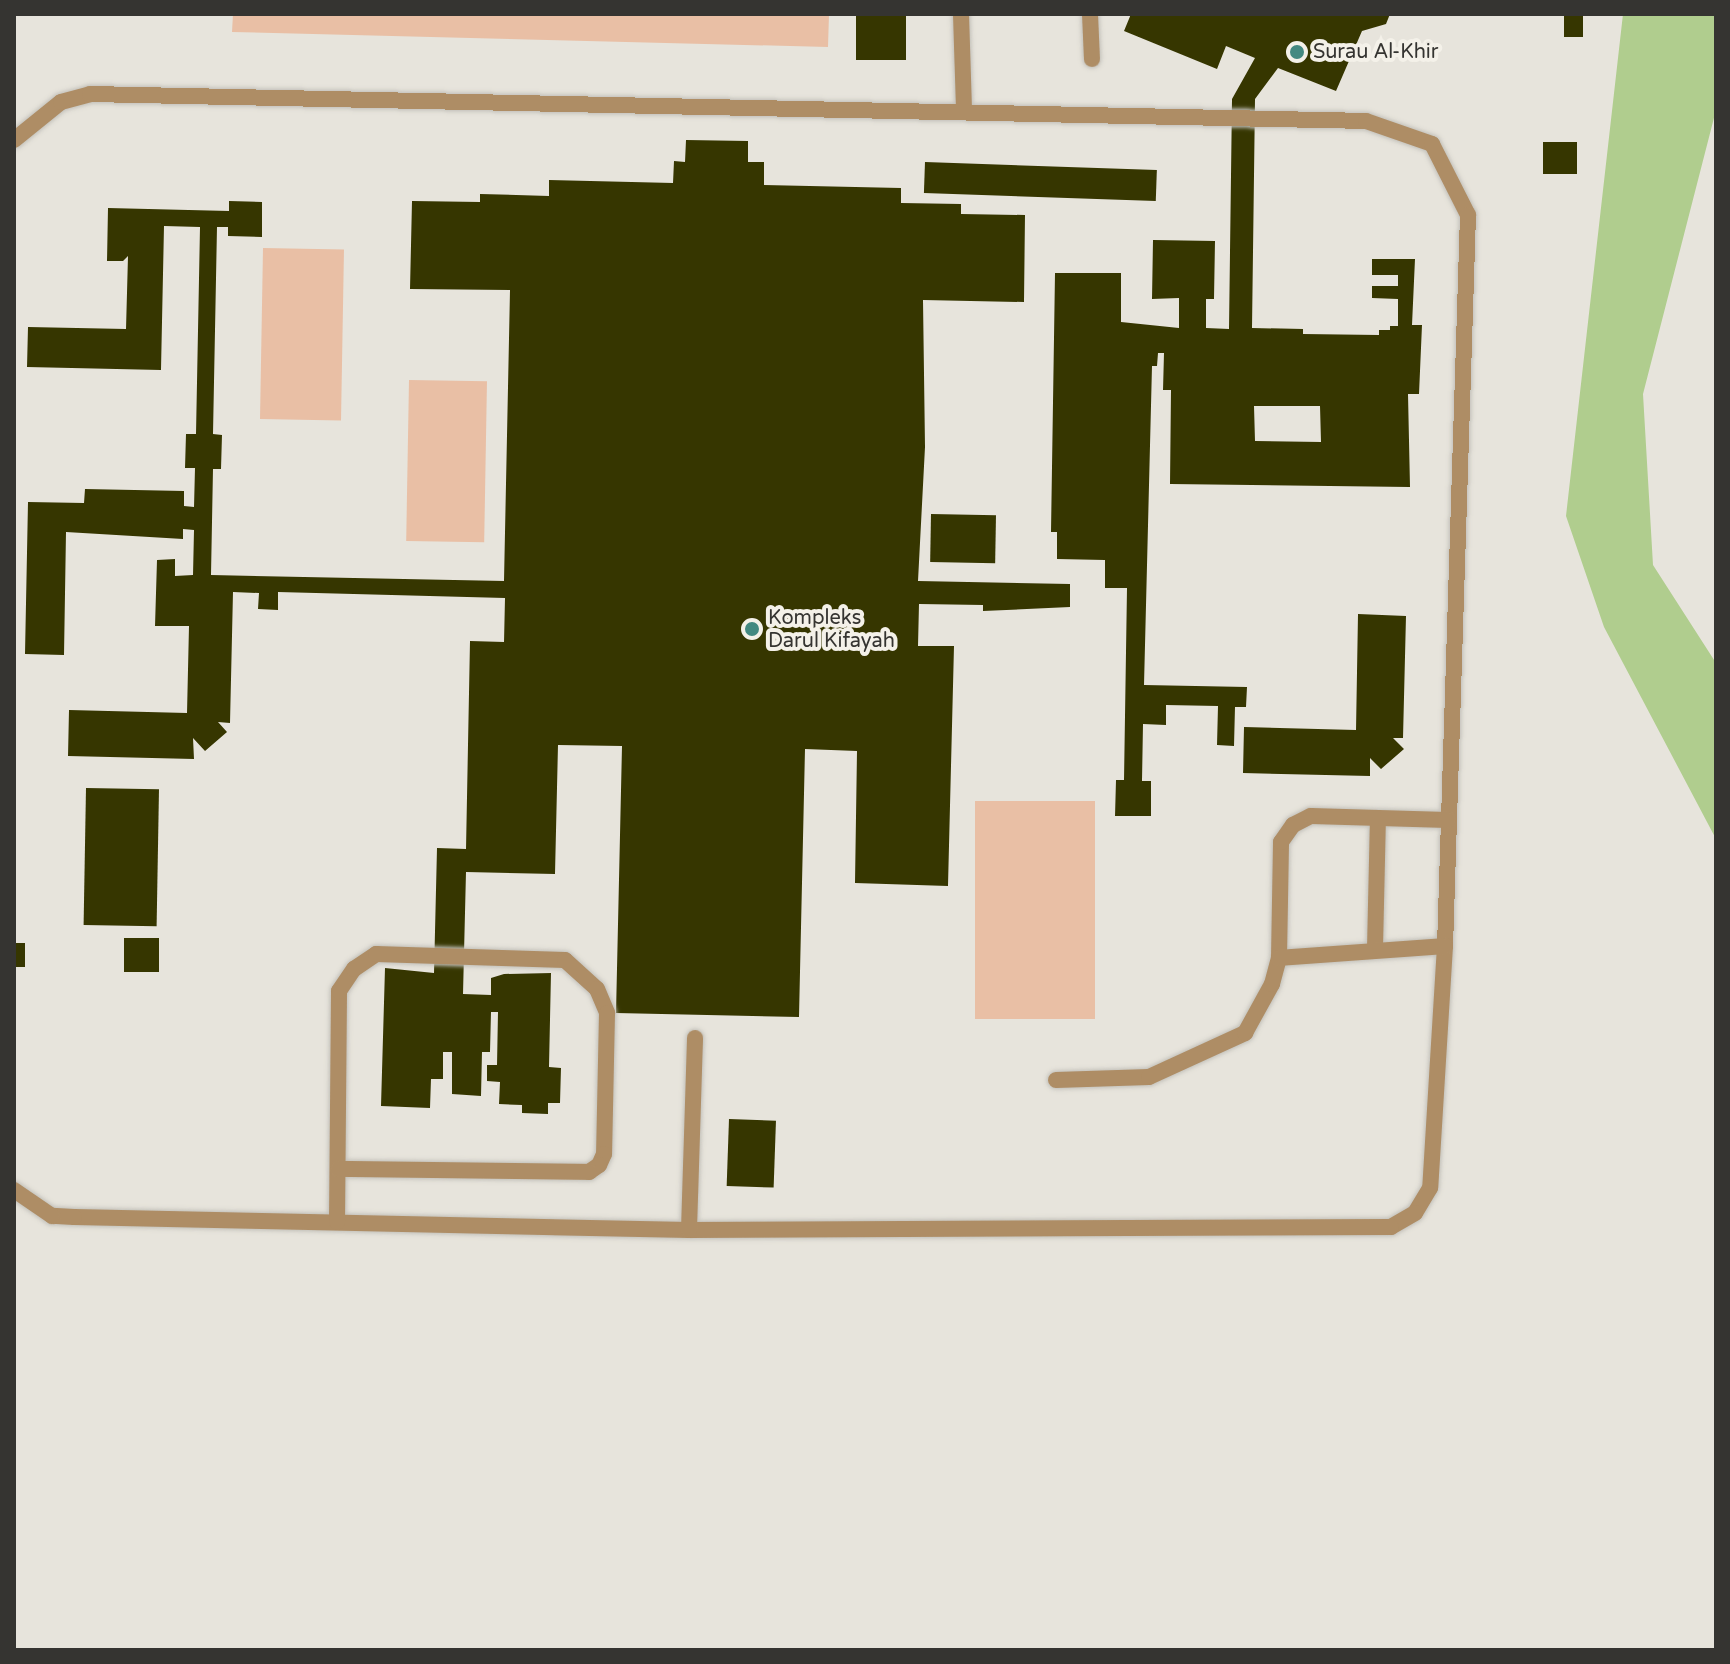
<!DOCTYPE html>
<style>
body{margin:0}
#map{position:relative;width:1730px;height:1664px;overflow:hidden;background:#e7e4dc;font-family:"Varela Round",sans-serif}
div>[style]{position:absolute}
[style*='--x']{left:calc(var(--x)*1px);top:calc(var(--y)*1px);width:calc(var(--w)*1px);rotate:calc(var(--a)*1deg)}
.green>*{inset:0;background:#e9bfa5;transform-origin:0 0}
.water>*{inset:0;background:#b0cd8e}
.building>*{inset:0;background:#363600;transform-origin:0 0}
.roads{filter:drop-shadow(0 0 2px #c3c1ba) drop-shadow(0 0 2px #c3c1ba)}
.service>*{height:16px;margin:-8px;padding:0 8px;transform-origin:8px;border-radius:8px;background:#ae8d65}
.dots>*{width:22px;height:22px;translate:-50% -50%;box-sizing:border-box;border:4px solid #f4f1e9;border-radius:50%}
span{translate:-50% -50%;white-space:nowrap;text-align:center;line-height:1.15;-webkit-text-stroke:8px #f4f1e9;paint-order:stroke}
.poi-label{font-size:20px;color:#353431}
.left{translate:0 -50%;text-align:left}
.frame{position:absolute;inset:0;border:16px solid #353431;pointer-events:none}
</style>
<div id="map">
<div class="green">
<i style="clip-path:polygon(233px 14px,829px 14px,828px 47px,232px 32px)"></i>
<i style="left:263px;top:248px;width:81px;height:171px;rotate:1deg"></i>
<i style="left:409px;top:380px;width:78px;height:161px;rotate:1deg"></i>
<i style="left:975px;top:801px;width:120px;height:218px"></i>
</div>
<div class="water">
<i style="clip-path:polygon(1623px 14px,1716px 14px,1716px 110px,1643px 394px,1653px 565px,1716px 663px,1716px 839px,1604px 627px,1566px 516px)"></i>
</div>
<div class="building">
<i style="left:856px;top:14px;width:50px;height:46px"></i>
<i style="clip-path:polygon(evenodd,1131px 14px,1390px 14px,1386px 24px,1362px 31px,1336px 91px,1278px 68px,1255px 99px,1252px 328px,1303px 329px,1303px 334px,1379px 335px,1379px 330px,1390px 330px,1390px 326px,1398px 326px,1398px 299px,1372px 298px,1372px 286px,1398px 286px,1398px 275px,1372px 275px,1372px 259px,1415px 259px,1412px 325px,1422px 325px,1419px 394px,1408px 394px,1410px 487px,1170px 484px,1171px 390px,1163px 390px,1164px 353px,1158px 353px,1157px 366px,1152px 366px,1144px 685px,1247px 687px,1246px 707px,1235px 707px,1234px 746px,1217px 745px,1218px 706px,1166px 705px,1166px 725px,1143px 724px,1142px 781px,1151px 781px,1151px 816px,1115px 816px,1116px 780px,1124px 780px,1127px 588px,1105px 588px,1105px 560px,1057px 559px,1057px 532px,1051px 532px,1055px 273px,1121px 273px,1121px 322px,1179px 328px,1179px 298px,1152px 299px,1153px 240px,1215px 241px,1214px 299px,1206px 299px,1206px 328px,1229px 329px,1232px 99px,1255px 58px,1226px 46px,1217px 69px,1124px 31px,1131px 14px,1254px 406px,1320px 406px,1321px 442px,1255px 441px,1254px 406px)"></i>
<i style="left:1564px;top:14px;width:19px;height:23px"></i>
<i style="clip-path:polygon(686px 140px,748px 141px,748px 162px,764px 162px,764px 185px,901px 188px,901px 203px,961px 204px,961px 214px,1025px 215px,1024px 302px,923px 300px,925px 447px,918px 581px,1070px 584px,1070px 607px,983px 611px,983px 605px,919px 604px,918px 646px,954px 646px,948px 886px,855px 883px,857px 751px,805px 749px,799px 1017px,616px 1013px,622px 746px,558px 745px,555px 874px,466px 872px,463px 994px,491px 995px,491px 978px,504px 974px,551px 973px,549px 1067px,561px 1068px,560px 1103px,548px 1103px,548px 1114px,522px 1113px,522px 1105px,499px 1104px,500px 1082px,487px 1081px,487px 1065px,497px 1065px,498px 1012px,491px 1012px,490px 1052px,482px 1052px,481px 1096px,452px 1094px,452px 1052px,443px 1052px,443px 1079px,431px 1079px,430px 1108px,381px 1106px,385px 968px,434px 973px,437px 848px,466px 849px,470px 641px,504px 642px,505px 598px,278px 592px,278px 610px,258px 609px,259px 593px,233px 592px,230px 723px,218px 722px,227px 732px,205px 751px,193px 738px,194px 759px,68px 756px,69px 710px,187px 713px,189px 626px,155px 626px,157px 560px,175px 559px,175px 576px,193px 575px,194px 530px,183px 529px,183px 539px,66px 532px,64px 655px,25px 654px,28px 502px,84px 503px,85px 489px,184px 491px,184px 506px,194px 507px,195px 468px,185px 468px,186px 434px,196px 434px,200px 227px,164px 226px,161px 370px,27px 367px,28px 327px,126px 329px,128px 256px,123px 261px,107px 261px,108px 208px,229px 211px,229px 201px,262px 202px,262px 237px,228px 236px,228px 227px,217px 227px,213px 434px,222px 435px,221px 469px,213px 469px,211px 575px,504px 581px,510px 290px,410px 289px,412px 201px,480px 202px,480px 194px,549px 196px,549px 180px,673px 183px,674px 161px,685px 162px)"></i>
<i style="left:1543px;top:142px;width:34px;height:32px"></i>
<i style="left:925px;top:162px;width:232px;height:31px;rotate:2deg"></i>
<i style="left:931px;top:514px;width:65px;height:48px;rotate:1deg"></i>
<i style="clip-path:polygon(1358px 614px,1406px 616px,1403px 738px,1393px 738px,1404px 749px,1381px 769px,1370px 758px,1370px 776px,1243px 773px,1244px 727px,1356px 730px)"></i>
<i style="left:86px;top:788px;width:73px;height:137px;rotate:1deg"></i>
<i style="left:124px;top:938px;width:35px;height:34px"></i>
<i style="left:14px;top:943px;width:11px;height:24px"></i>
<i style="left:729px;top:1119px;width:47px;height:67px;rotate:2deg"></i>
</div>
<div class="roads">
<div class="service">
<i style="--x:961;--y:14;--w:96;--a:88.2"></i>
<i style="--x:1090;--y:14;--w:45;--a:87.5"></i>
<i style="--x:14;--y:140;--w:60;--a:-39"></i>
<i style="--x:61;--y:102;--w:30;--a:-15"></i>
<i style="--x:90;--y:94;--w:1276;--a:1.21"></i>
<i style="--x:1366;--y:121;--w:70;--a:19.2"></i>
<i style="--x:1432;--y:144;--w:80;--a:63.1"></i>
<i style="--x:1468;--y:215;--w:731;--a:91.8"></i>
<i style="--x:1445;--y:946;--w:242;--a:93.5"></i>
<i style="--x:1430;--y:1188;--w:29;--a:121"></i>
<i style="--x:1415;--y:1213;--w:28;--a:150"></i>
<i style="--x:1391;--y:1227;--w:702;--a:179.76"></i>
<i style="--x:689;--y:1230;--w:615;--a:-178.79"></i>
<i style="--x:74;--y:1217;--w:22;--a:-177"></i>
<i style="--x:52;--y:1216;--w:46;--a:-145.6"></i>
<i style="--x:1375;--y:948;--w:130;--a:-88.7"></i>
<i style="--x:1279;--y:958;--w:116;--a:-89"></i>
<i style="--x:1281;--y:842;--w:21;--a:-55"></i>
<i style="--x:1293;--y:825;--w:20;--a:-27"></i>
<i style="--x:1311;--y:816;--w:137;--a:1.7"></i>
<i style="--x:1056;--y:1080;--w:93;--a:-1.8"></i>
<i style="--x:1149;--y:1077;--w:106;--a:-24.6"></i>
<i style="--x:1245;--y:1033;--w:56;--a:-61.1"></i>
<i style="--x:1272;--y:984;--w:27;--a:-75"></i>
<i style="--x:1279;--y:958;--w:166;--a:-4.1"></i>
<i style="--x:337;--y:1222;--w:231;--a:-89.5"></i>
<i style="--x:339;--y:991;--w:27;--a:-56"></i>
<i style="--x:354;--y:969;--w:27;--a:-34"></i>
<i style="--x:376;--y:954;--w:189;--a:1.8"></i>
<i style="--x:565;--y:960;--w:43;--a:42.2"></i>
<i style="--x:597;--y:989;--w:26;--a:67"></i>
<i style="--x:607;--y:1013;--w:141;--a:91.2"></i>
<i style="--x:604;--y:1154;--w:12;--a:114"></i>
<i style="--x:599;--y:1165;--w:12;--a:145"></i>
<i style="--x:589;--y:1172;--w:251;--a:-179.3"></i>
<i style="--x:689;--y:1230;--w:192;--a:-88.2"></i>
</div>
</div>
<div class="dots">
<i style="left:1297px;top:52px;background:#438981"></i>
<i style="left:752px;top:629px;background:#438981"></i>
</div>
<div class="poi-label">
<span class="left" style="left:1313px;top:52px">Surau Al-Khir</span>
<span class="left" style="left:768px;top:630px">Kompleks<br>Darul Kifayah</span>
</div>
<div class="frame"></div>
</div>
